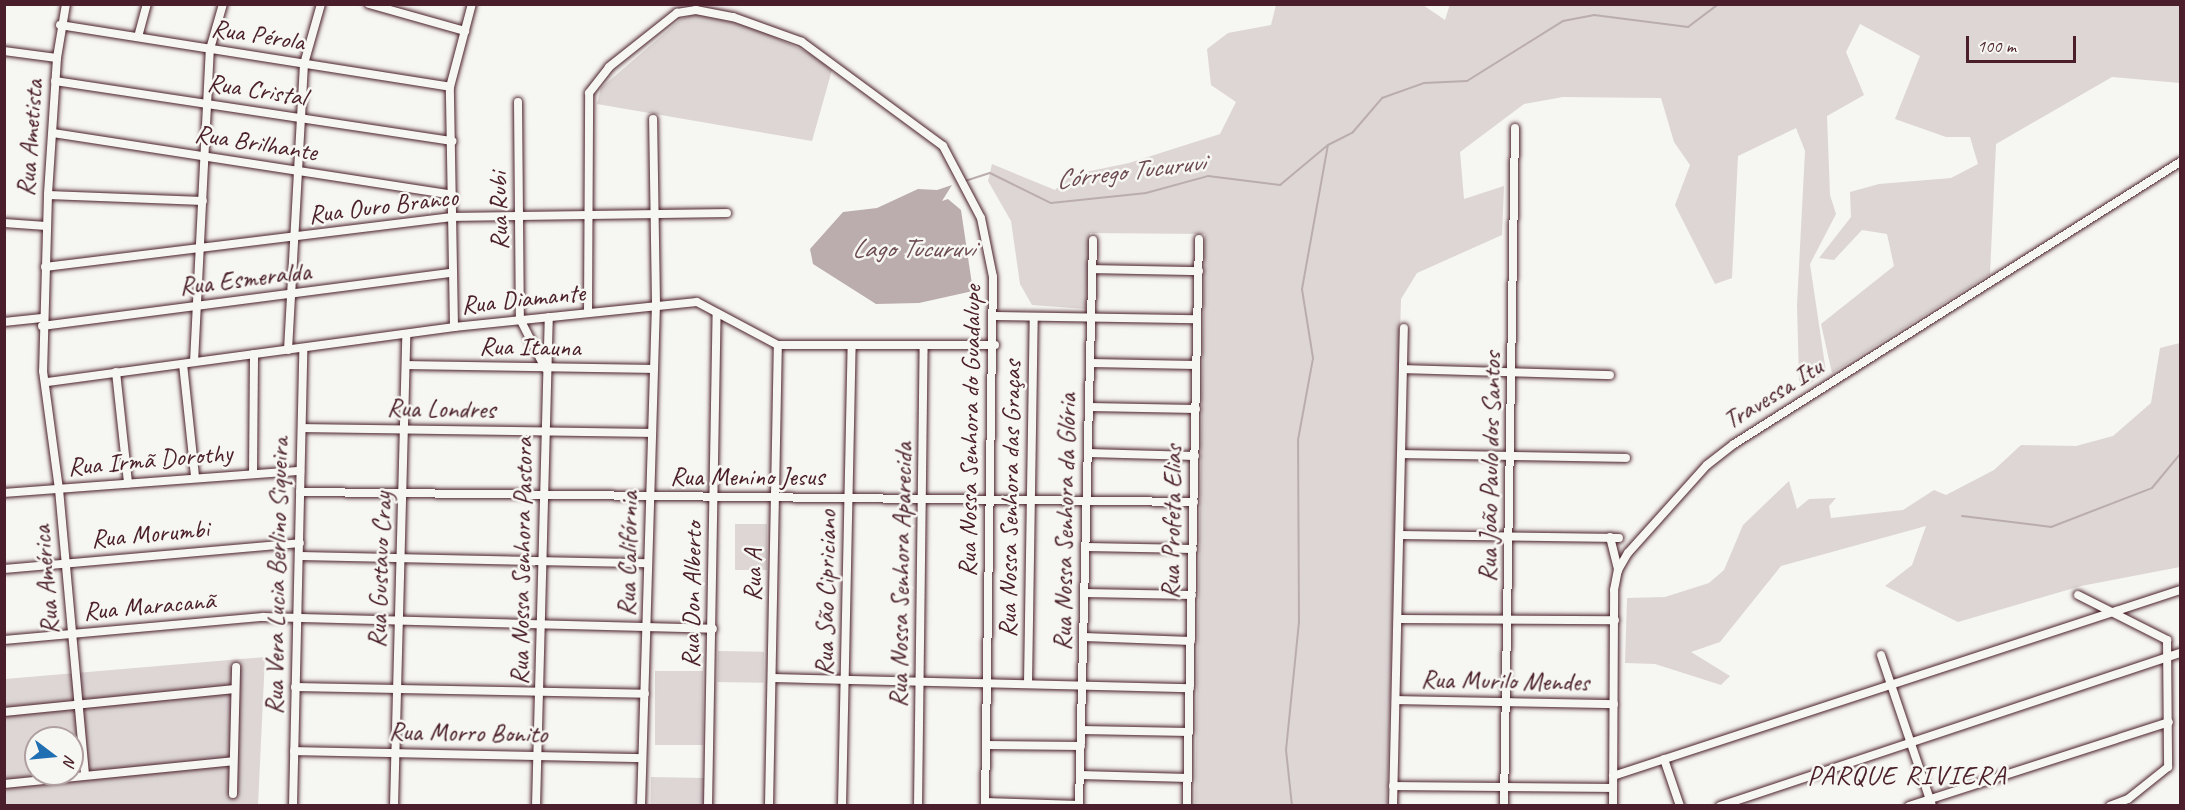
<!DOCTYPE html>
<meta charset="utf-8">
<style>
body{margin:0}
#map{position:relative;width:2185px;height:810px;overflow:hidden;background:#f6f6f2;font-family:Caveat,sans-serif}
div>[style]{position:absolute}
[style*='--x']{left:calc(var(--x)*1px);top:calc(var(--y)*1px);width:calc(var(--w)*1px);rotate:calc(var(--a)*1deg)}
.green>*{inset:0;background:#ddd6d5;transform-origin:0 0}
.water>*{inset:0;background:#bbadae}
.stream>*{height:2px;margin:-1px;padding:0 1px;transform-origin:1px;border-radius:1px;background:#bbadae}
.roads{filter:drop-shadow(0 0 2px #4a1f2b) drop-shadow(0 0 2px #4a1f2b)}
.street>*{height:8px;margin:-4px;padding:0 4px;transform-origin:4px;border-radius:4px;background:#f6f6f2}
span{translate:-50% -50%;white-space:nowrap;text-align:center;line-height:1.15;-webkit-text-stroke:5px #f6f6f2;paint-order:stroke}
.street-label{font-size:26px;color:#4a1f2b}
.water-label{font-size:27px;color:#6c4a52;font-style:italic}
.neighbourhood-label{font-size:27px;color:#4a1f2b;letter-spacing:1.5px}
.frame{position:absolute;inset:0;border:6px solid #4a1f2b;pointer-events:none}
.north{position:absolute;left:24px;top:726px;width:60px;height:60px;box-sizing:border-box;background:#f6f6f2;border:2px solid #b1a0a2;border-radius:50%;rotate:106deg;font-size:16px;font-weight:700;line-height:24px;text-align:center;color:#4a1f2b}
.north::after{content:'';display:block;margin:auto;width:21px;height:27px;background:#1f6fb2;clip-path:polygon(50% 0,100% 100%,50% 72%,0 100%)}
.scale{position:absolute;left:1966px;top:36px;width:110px;height:27px;box-sizing:border-box;border:3px solid #4a1f2b;border-top:0;padding-left:8px;font-size:18px;line-height:21px;white-space:nowrap;color:#4a1f2b;-webkit-text-stroke:4px #f6f6f2;paint-order:stroke}
</style>
<div id="map">
<div class="green">
<i style="clip-path:polygon(1450px 4px,2180px 5px,2180px 83px,2112px 77px,1996px 144px,1990px 274px,1832px 373px,1821px 324px,1894px 266px,1887px 234px,1862px 230px,1834px 260px,1819px 258px,1851px 217px,1850px 192px,1879px 184px,1951px 178px,1978px 164px,1970px 137px,1946px 137px,1895px 119px,1920px 56px,1860px 24px,1846px 52px,1864px 95px,1827px 116px,1830px 195px,1836px 214px,1810px 264px,1826px 372px,1804px 388px,1799px 380px,1797px 305px,1805px 151px,1796px 128px,1738px 156px,1732px 278px,1715px 284px,1675px 205px,1690px 165px,1674px 142px,1661px 98px,1563px 97px,1524px 104px,1460px 152px,1464px 199px,1504px 186px,1502px 235px,1417px 273px,1401px 299px,1387px 805px,1195px 805px,1205px 234px,1090px 233px,1086px 309px,1032px 305px,1020px 284px,1011px 221px,988px 181px,992px 164px,1055px 190px,1071px 175px,1129px 163px,1220px 134px,1236px 102px,1211px 85px,1207px 49px,1228px 33px,1271px 25px,1276px 5px,1423px 5px,1445px 20px)"></i>
<i style="clip-path:polygon(695px 14px,753px 27px,809px 53px,832px 70px,812px 141px,597px 104px,601px 88px,681px 19px)"></i>
<i style="clip-path:polygon(2180px 343px,2180px 567px,2081px 586px,1958px 622px,1885px 586px,1912px 565px,1926px 526px,1781px 566px,1720px 642px,1691px 652px,1730px 676px,1721px 685px,1655px 664px,1625px 663px,1627px 598px,1665px 597px,1709px 583px,1724px 570px,1743px 525px,1789px 481px,1797px 509px,1809px 499px,1836px 498px,1829px 506px,1831px 518px,1903px 510px,1934px 490px,1946px 495px,1994px 470px,2021px 445px,2076px 446px,2113px 436px,2151px 403px,2160px 348px)"></i>
<i style="left:735px;top:524px;width:32px;height:46px"></i>
<i style="left:718px;top:651px;width:46px;height:31px;rotate:1deg"></i>
<i style="clip-path:polygon(evenodd,265px 657px,258px 805px,5px 806px,5px 679px,265px 657px,36px 738px,72px 738px,72px 774px,36px 774px,36px 738px)"></i>
<i style="left:655px;top:671px;width:48px;height:74px"></i>
<i style="left:651px;top:777px;width:53px;height:28px;rotate:1deg"></i>
</div>
<div class="water">
<i style="clip-path:polygon(952px 185px,942px 201px,948px 199px,961px 210px,973px 291px,919px 303px,876px 304px,813px 264px,810px 249px,843px 212px,877px 208px,918px 189px,937px 190px)"></i>
</div>
<div class="stream">
<i style="--x:965;--y:181;--w:26;--a:-18"></i>
<i style="--x:990;--y:173;--w:68;--a:26.2"></i>
<i style="--x:1051;--y:203;--w:96;--a:-6"></i>
<i style="--x:1146;--y:193;--w:64;--a:-15.3"></i>
<i style="--x:1208;--y:176;--w:73;--a:7.1"></i>
<i style="--x:1280;--y:185;--w:62;--a:-39.8"></i>
<i style="--x:1328;--y:145;--w:28;--a:-27"></i>
<i style="--x:1353;--y:132;--w:45;--a:-49.5"></i>
<i style="--x:1382;--y:98;--w:45;--a:-19.7"></i>
<i style="--x:1424;--y:83;--w:43;--a:-2.7"></i>
<i style="--x:1467;--y:81;--w:113;--a:-32"></i>
<i style="--x:1563;--y:21;--w:32;--a:-11"></i>
<i style="--x:1594;--y:15;--w:95;--a:7.3"></i>
<i style="--x:1688;--y:27;--w:38;--a:-37"></i>
<i style="--x:1962;--y:516;--w:90;--a:7"></i>
<i style="--x:2051;--y:527;--w:108;--a:-21.1"></i>
<i style="--x:2152;--y:488;--w:44;--a:-50.5"></i>
<i style="--x:1292;--y:806;--w:56;--a:-96.1"></i>
<i style="--x:1286;--y:750;--w:128;--a:-84.2"></i>
<i style="--x:1299;--y:623;--w:183;--a:-90.3"></i>
<i style="--x:1298;--y:440;--w:83;--a:-79.6"></i>
<i style="--x:1313;--y:358;--w:70;--a:-99.1"></i>
<i style="--x:1302;--y:289;--w:146;--a:-79.8"></i>
</div>
<div class="roads">
<div class="street">
<i style="--x:66;--y:4;--w:55;--a:99.5"></i>
<i style="--x:57;--y:58;--w:137;--a:93.8"></i>
<i style="--x:48;--y:195;--w:176;--a:91.6"></i>
<i style="--x:43;--y:371;--w:119;--a:82.3"></i>
<i style="--x:59;--y:489;--w:287;--a:84.8"></i>
<i style="--x:369;--y:4;--w:100;--a:15.7"></i>
<i style="--x:60;--y:25;--w:395;--a:9"></i>
<i style="--x:138;--y:37;--w:34;--a:-75"></i>
<i style="--x:4;--y:51;--w:53;--a:7.5"></i>
<i style="--x:55;--y:81;--w:402;--a:8.6"></i>
<i style="--x:518;--y:102;--w:217;--a:89.5"></i>
<i style="--x:520;--y:319;--w:55;--a:63"></i>
<i style="--x:53;--y:133;--w:404;--a:8.8"></i>
<i style="--x:48;--y:195;--w:155;--a:2.2"></i>
<i style="--x:4;--y:223;--w:42;--a:4.1"></i>
<i style="--x:45;--y:267;--w:410;--a:-7"></i>
<i style="--x:452;--y:217;--w:275;--a:-0.8"></i>
<i style="--x:1092;--y:269;--w:107;--a:1.1"></i>
<i style="--x:588;--y:313;--w:220;--a:-89.7"></i>
<i style="--x:589;--y:93;--w:33;--a:-52"></i>
<i style="--x:609;--y:67;--w:87;--a:-38.5"></i>
<i style="--x:677;--y:13;--w:19;--a:-9"></i>
<i style="--x:696;--y:10;--w:38;--a:11"></i>
<i style="--x:733;--y:17;--w:73;--a:19.9"></i>
<i style="--x:802;--y:42;--w:175;--a:36.4"></i>
<i style="--x:943;--y:146;--w:81;--a:62.2"></i>
<i style="--x:981;--y:218;--w:60;--a:78.5"></i>
<i style="--x:993;--y:277;--w:529;--a:90.87"></i>
<i style="--x:995;--y:316;--w:202;--a:0.9"></i>
<i style="--x:4;--y:322;--w:38;--a:-6"></i>
<i style="--x:42;--y:326;--w:413;--a:-7.4"></i>
<i style="--x:454;--y:327;--w:240;--a:-91"></i>
<i style="--x:450;--y:87;--w:86;--a:-75.2"></i>
<i style="--x:288;--y:350;--w:286;--a:-86.8"></i>
<i style="--x:304;--y:64;--w:62;--a:-74.2"></i>
<i style="--x:194;--y:362;--w:313;--a:-87.1"></i>
<i style="--x:210;--y:49;--w:47;--a:-73.9"></i>
<i style="--x:1090;--y:363;--w:106;--a:1.1"></i>
<i style="--x:183;--y:364;--w:114;--a:83.9"></i>
<i style="--x:407;--y:365;--w:246;--a:0.9"></i>
<i style="--x:1404;--y:369;--w:206;--a:1.7"></i>
<i style="--x:116;--y:372;--w:112;--a:83.8"></i>
<i style="--x:48;--y:382;--w:410;--a:-7.7"></i>
<i style="--x:454;--y:327;--w:244;--a:-5.9"></i>
<i style="--x:697;--y:302;--w:92;--a:28"></i>
<i style="--x:778;--y:345;--w:217;--a:0"></i>
<i style="--x:1089;--y:407;--w:107;--a:1.1"></i>
<i style="--x:302;--y:428;--w:350;--a:0.8"></i>
<i style="--x:1088;--y:453;--w:107;--a:1.6"></i>
<i style="--x:1402;--y:454;--w:224;--a:1"></i>
<i style="--x:253;--y:473;--w:119;--a:-89.5"></i>
<i style="--x:300;--y:492;--w:894;--a:0.64"></i>
<i style="--x:4;--y:493;--w:297;--a:-4.3"></i>
<i style="--x:1400;--y:535;--w:219;--a:0.8"></i>
<i style="--x:1610;--y:537;--w:34;--a:76"></i>
<i style="--x:1086;--y:547;--w:107;--a:1.1"></i>
<i style="--x:300;--y:556;--w:348;--a:1.2"></i>
<i style="--x:4;--y:569;--w:297;--a:-5"></i>
<i style="--x:1084;--y:593;--w:108;--a:1.1"></i>
<i style="--x:2078;--y:595;--w:100;--a:26.8"></i>
<i style="--x:2167;--y:640;--w:127;--a:89.5"></i>
<i style="--x:2168;--y:767;--w:51;--a:141.3"></i>
<i style="--x:2128;--y:799;--w:19;--a:159"></i>
<i style="--x:1398;--y:619;--w:217;--a:0.3"></i>
<i style="--x:1084;--y:637;--w:107;--a:2.1"></i>
<i style="--x:4;--y:640;--w:260;--a:-5.1"></i>
<i style="--x:263;--y:617;--w:450;--a:1.5"></i>
<i style="--x:1881;--y:655;--w:159;--a:71.3"></i>
<i style="--x:773;--y:678;--w:417;--a:1.4"></i>
<i style="--x:1028;--y:683;--w:366;--a:-89.1"></i>
<i style="--x:295;--y:687;--w:350;--a:1.1"></i>
<i style="--x:1396;--y:700;--w:218;--a:1.1"></i>
<i style="--x:4;--y:712;--w:232;--a:-5.7"></i>
<i style="--x:1081;--y:730;--w:108;--a:1.1"></i>
<i style="--x:986;--y:745;--w:95;--a:0.6"></i>
<i style="--x:294;--y:751;--w:348;--a:1.2"></i>
<i style="--x:1664;--y:759;--w:50;--a:71.2"></i>
<i style="--x:1080;--y:775;--w:108;--a:1.6"></i>
<i style="--x:1613;--y:776;--w:597;--a:-18.16"></i>
<i style="--x:4;--y:784;--w:230;--a:-5.7"></i>
<i style="--x:1393;--y:786;--w:220;--a:0.5"></i>
<i style="--x:233;--y:794;--w:127;--a:-88.6"></i>
<i style="--x:985;--y:802;--w:94;--a:1.8"></i>
<i style="--x:1079;--y:805;--w:565;--a:-88.58"></i>
<i style="--x:293;--y:806;--w:458;--a:-88.7"></i>
<i style="--x:394;--y:806;--w:470;--a:-88.5"></i>
<i style="--x:536;--y:806;--w:489;--a:-88.5"></i>
<i style="--x:641;--y:806;--w:502;--a:-88.29"></i>
<i style="--x:656;--y:304;--w:185;--a:-90.9"></i>
<i style="--x:708;--y:806;--w:493;--a:-89"></i>
<i style="--x:769;--y:806;--w:461;--a:-88.9"></i>
<i style="--x:842;--y:806;--w:460;--a:-88.8"></i>
<i style="--x:918;--y:806;--w:461;--a:-89.3"></i>
<i style="--x:1187;--y:806;--w:567;--a:-88.79"></i>
<i style="--x:1393;--y:806;--w:478;--a:-88.7"></i>
<i style="--x:1504;--y:806;--w:678;--a:-89.07"></i>
<i style="--x:1613;--y:806;--w:216;--a:-89.7"></i>
<i style="--x:1614;--y:590;--w:20;--a:-79"></i>
<i style="--x:1618;--y:570;--w:20;--a:-60"></i>
<i style="--x:1628;--y:553;--w:118;--a:-48.1"></i>
<i style="--x:1707;--y:465;--w:34;--a:-38"></i>
<i style="--x:1734;--y:444;--w:528;--a:-32.3"></i>
<i style="--x:1720;--y:806;--w:485;--a:-18.4"></i>
<i style="--x:1909;--y:806;--w:273;--a:-17.9"></i>
</div>
</div>
<div class="street-label">
<span style="left:258px;top:35px;rotate:9deg">Rua Pérola</span>
<span style="left:257px;top:90px;rotate:9deg">Rua Cristal</span>
<span style="left:30px;top:138px;rotate:-86deg">Rua Ametista</span>
<span style="left:256px;top:143px;rotate:9deg">Rua Brilhante</span>
<span style="left:383px;top:206px;rotate:-7deg">Rua Ouro Branco</span>
<span style="left:499px;top:211px;rotate:-91deg">Rua Rubi</span>
<span style="left:245px;top:279px;rotate:-7deg">Rua Esmeralda</span>
<span style="left:523px;top:299px;rotate:-6deg">Rua Diamante</span>
<span style="left:530px;top:347px;rotate:1deg">Rua Itauna</span>
<span style="left:1773px;top:394px;rotate:-32deg">Travessa Itu</span>
<span style="left:441px;top:409px;rotate:1deg">Rua Londres</span>
<span style="left:970px;top:431px;rotate:-89deg">Rua Nossa Senhora do Guadalupe</span>
<span style="left:150px;top:460px;rotate:-5deg">Rua Irmã Dorothy</span>
<span style="left:1490px;top:467px;rotate:-89deg">Rua João Paulo dos Santos</span>
<span style="left:747px;top:477px">Rua Menino Jesus</span>
<span style="left:1010px;top:499px;rotate:-89deg">Rua Nossa Senhora das Graças</span>
<span style="left:1065px;top:522px;rotate:-89deg">Rua Nossa Senhora da Glória</span>
<span style="left:1172px;top:522px;rotate:-89deg">Rua Profeta Elias</span>
<span style="left:150px;top:534px;rotate:-5deg">Rua Morumbi</span>
<span style="left:628px;top:554px;rotate:-89deg">Rua Califórnia</span>
<span style="left:522px;top:561px;rotate:-89deg">Rua Nossa Senhora Pastora</span>
<span style="left:380px;top:570px;rotate:-88deg">Rua Gustavo Cray</span>
<span style="left:753px;top:575px;rotate:-89deg">Rua A</span>
<span style="left:901px;top:575px;rotate:-89deg">Rua Nossa Senhora Aparecida</span>
<span style="left:277px;top:576px;rotate:-89deg">Rua Vera Lucia Berlino Siqueira</span>
<span style="left:46px;top:580px;rotate:-95deg">Rua América</span>
<span style="left:826px;top:593px;rotate:-89deg">Rua São Cipriciano</span>
<span style="left:692px;top:595px;rotate:-89deg">Rua Don Alberto</span>
<span style="left:149px;top:606px;rotate:-5deg">Rua Maracanã</span>
<span style="left:1505px;top:681px;rotate:1deg">Rua Murilo Mendes</span>
<span style="left:468px;top:733px;rotate:1deg">Rua Morro Bonito</span>
</div>
<div class="water-label">
<span style="left:1130px;top:171px;rotate:-7deg">Córrego Tucuruvi</span>
<span style="left:913px;top:249px">Lago Tucuruvi</span>
</div>
<div class="neighbourhood-label">
<span style="left:1907px;top:776px">PARQUE RIVIERA</span>
</div>
<div class="frame"></div>
<div class="north">N</div>
<div class="scale">100 m</div>
</div>
